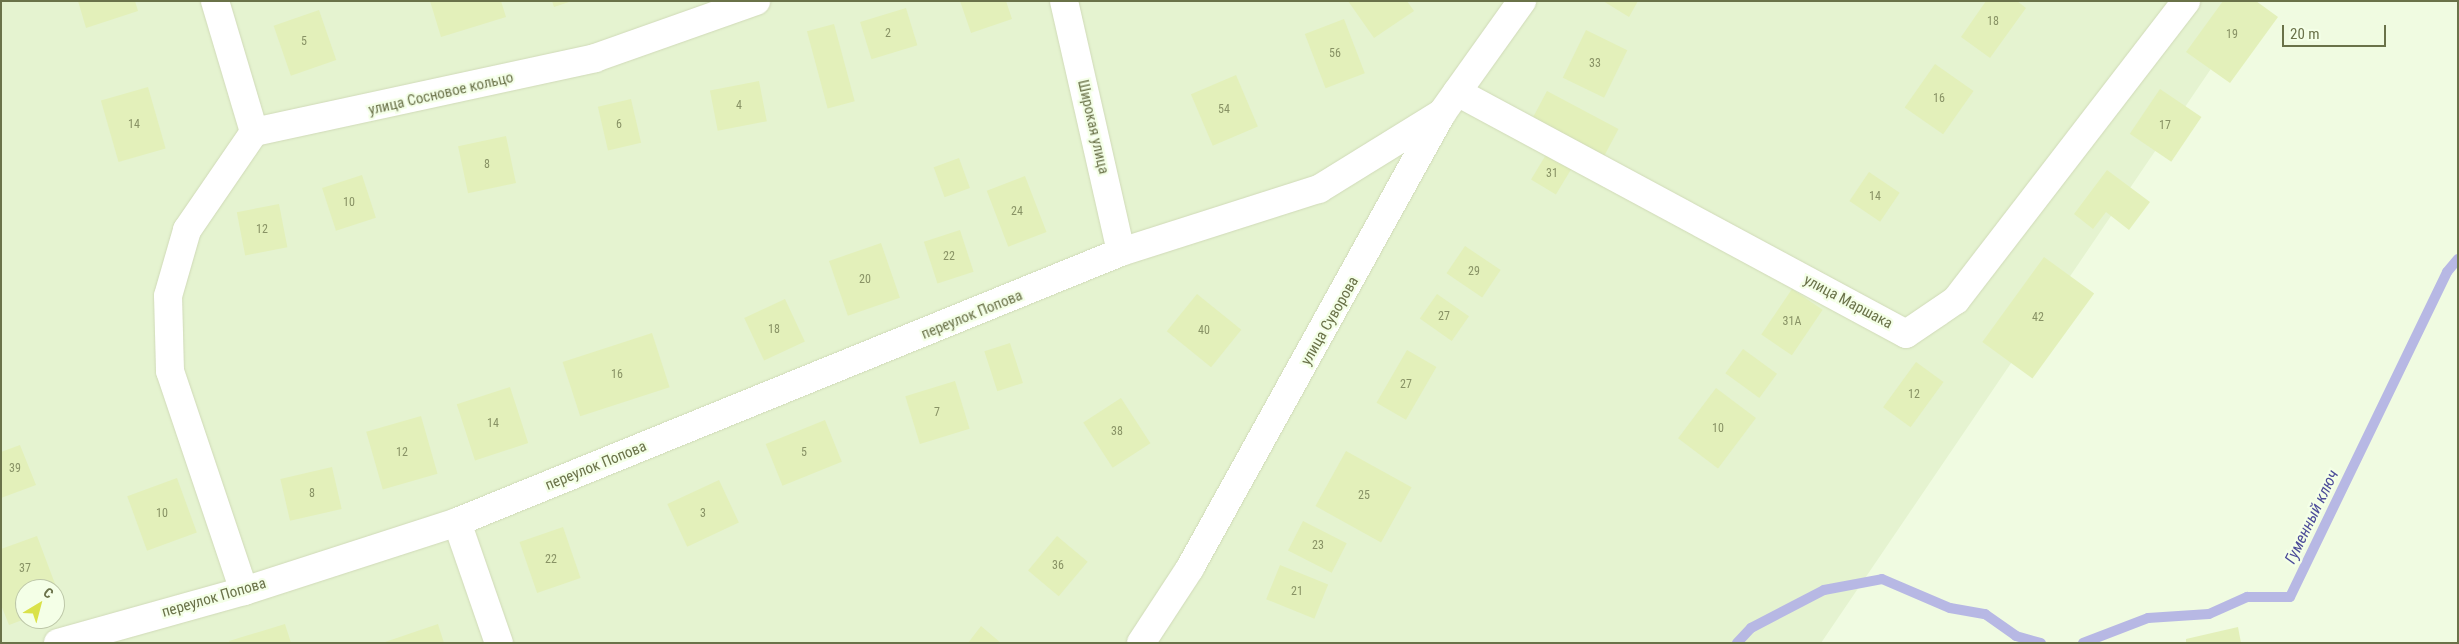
<!DOCTYPE html>
<meta charset="utf-8">
<style>
body{margin:0}
#map{position:relative;width:2459px;height:644px;overflow:hidden;background:#f0fbe1;font-family:"Roboto Condensed",sans-serif}
div>[style]{position:absolute}
[style*='--x']{left:calc(var(--x)*1px);top:calc(var(--y)*1px);width:calc(var(--w)*1px);rotate:calc(var(--a)*1deg)}
.residential>*{inset:0;background:#e5f3d0}
.stream>*{height:10px;margin:-5px;padding:0 5px;transform-origin:5px;border-radius:5px;background:#b7b8e4}
.building>*{inset:0;background:#e3f0ba;transform-origin:0 0}
.roads{filter:drop-shadow(0 0 1px #d0dab8) drop-shadow(0 0 1px #d0dab8)}
.minor>*{height:28px;margin:-14px;padding:0 14px;transform-origin:14px;border-radius:14px;background:#fff}
span{translate:-50% -50%;white-space:nowrap;text-align:center;line-height:1.15;-webkit-text-stroke:4.5px #f4ffe7;paint-order:stroke}
.number-label{font-size:12px;color:#889265}
.number-label span{-webkit-text-stroke-width:0}
.street-label{font-size:15px;color:#6a7249}
.water-label{font-size:16px;color:#4c4c99;font-style:italic}
.frame{position:absolute;inset:0;border:2px solid #6a7249;pointer-events:none}
.north{position:absolute;left:15px;top:579px;width:50px;height:50px;box-sizing:border-box;background:#f4ffe7;border:1px solid #bdc7a8;border-radius:50%;rotate:37deg;font-size:14px;font-weight:700;line-height:20px;text-align:center;color:#6a7249}
.north::after{content:'';display:block;margin:auto;width:18px;height:22px;background:#dae249;clip-path:polygon(50% 0,100% 100%,50% 72%,0 100%)}
.scale{position:absolute;left:2282px;top:25px;width:104px;height:22px;box-sizing:border-box;border:2px solid #6a7249;border-top:0;padding-left:6px;font-size:15px;line-height:18px;white-space:nowrap;color:#6a7249;-webkit-text-stroke:4px #f4ffe7;paint-order:stroke}
</style>
<div id="map">
<div class="residential">
<i style="clip-path:polygon(evenodd,1px 1px,2257px 1px,1821px 643px,1px 643px,1px 1px,25px 589px,55px 589px,55px 619px,25px 619px,25px 589px)"></i>
</div>
<div class="stream">
<i style="--x:1737;--y:643;--w:21;--a:-47"></i>
<i style="--x:1751;--y:628;--w:82;--a:-27.5"></i>
<i style="--x:1824;--y:590;--w:59;--a:-10.7"></i>
<i style="--x:1882;--y:579;--w:74;--a:23.1"></i>
<i style="--x:1950;--y:608;--w:36;--a:10"></i>
<i style="--x:1985;--y:614;--w:38;--a:35"></i>
<i style="--x:2016;--y:636;--w:26;--a:16"></i>
<i style="--x:2083;--y:643;--w:70;--a:-21"></i>
<i style="--x:2148;--y:618;--w:61;--a:-3.8"></i>
<i style="--x:2209;--y:614;--w:42;--a:-24.1"></i>
<i style="--x:2247;--y:597;--w:43;--a:0"></i>
<i style="--x:2290;--y:597;--w:361;--a:-64.2"></i>
<i style="--x:2447;--y:272;--w:17;--a:-50"></i>
</div>
<div class="building">
<i style="clip-path:polygon(78px 1px,135px 1px,138px 11px,86px 28px)"></i>
<i style="clip-path:polygon(430px 1px,501px 1px,506px 17px,441px 37px)"></i>
<i style="clip-path:polygon(552px 1px,569px 1px,569px 2px,554px 7px)"></i>
<i style="clip-path:polygon(960px 1px,1006px 1px,1012px 19px,971px 33px)"></i>
<i style="clip-path:polygon(1348px 1px,1407px 1px,1414px 11px,1374px 38px)"></i>
<i style="clip-path:polygon(1603px 1px,1638px 1px,1629px 17px)"></i>
<i style="clip-path:polygon(1986px 1px,2017px 1px,2026px 8px,1990px 58px,1961px 37px)"></i>
<i style="clip-path:polygon(2223px 1px,2256px 1px,2278px 17px,2230px 83px,2186px 52px)"></i>
<i style="left:906px;top:8px;width:39px;height:48px;rotate:73deg"></i>
<i style="left:319px;top:10px;width:53px;height:48px;rotate:71deg"></i>
<i style="left:1344px;top:19px;width:58px;height:42px;rotate:69deg"></i>
<i style="left:834px;top:24px;width:80px;height:28px;rotate:75deg"></i>
<i style="left:1586px;top:30px;width:46px;height:53px;rotate:26deg"></i>
<i style="left:1935px;top:64px;width:47px;height:53px;rotate:35deg"></i>
<i style="left:1236px;top:75px;width:56px;height:49px;rotate:67deg"></i>
<i style="left:759px;top:81px;width:41px;height:50px;rotate:79deg"></i>
<i style="left:148px;top:87px;width:64px;height:49px;rotate:74deg"></i>
<i style="left:2160px;top:89px;width:50px;height:54px;rotate:34deg"></i>
<i style="left:1547px;top:91px;width:81px;height:38px;rotate:28deg"></i>
<i style="left:631px;top:99px;width:45px;height:34px;rotate:77deg"></i>
<i style="left:506px;top:136px;width:48px;height:49px;rotate:78deg"></i>
<i style="left:1547px;top:153px;width:29px;height:31px;rotate:31deg"></i>
<i style="left:959px;top:158px;width:32px;height:27px;rotate:70deg"></i>
<i style="clip-path:polygon(2107px 170px,2150px 202px,2129px 230px,2106px 212px,2093px 229px,2074px 214px)"></i>
<i style="left:1869px;top:172px;width:37px;height:35px;rotate:34deg"></i>
<i style="left:362px;top:175px;width:45px;height:42px;rotate:72deg"></i>
<i style="left:1025px;top:176px;width:60px;height:41px;rotate:69deg"></i>
<i style="left:279px;top:204px;width:44px;height:43px;rotate:79deg"></i>
<i style="left:960px;top:230px;width:44px;height:38px;rotate:72deg"></i>
<i style="left:881px;top:243px;width:58px;height:55px;rotate:71deg"></i>
<i style="left:1465px;top:246px;width:43px;height:33px;rotate:34deg"></i>
<i style="left:2044px;top:257px;width:62px;height:105px;rotate:36deg"></i>
<i style="left:1792px;top:289px;width:37px;height:55px;rotate:34deg"></i>
<i style="left:1197px;top:294px;width:57px;height:48px;rotate:39deg"></i>
<i style="left:1437px;top:294px;width:39px;height:30px;rotate:35deg"></i>
<i style="left:785px;top:299px;width:47px;height:45px;rotate:65deg"></i>
<i style="left:652px;top:333px;width:57px;height:94px;rotate:72deg"></i>
<i style="left:1010px;top:343px;width:42px;height:27px;rotate:72deg"></i>
<i style="left:1743px;top:349px;width:42px;height:30px;rotate:36deg"></i>
<i style="left:1407px;top:350px;width:34px;height:61px;rotate:30deg"></i>
<i style="left:1916px;top:362px;width:34px;height:56px;rotate:36deg"></i>
<i style="left:955px;top:381px;width:50px;height:52px;rotate:73deg"></i>
<i style="left:510px;top:387px;width:59px;height:56px;rotate:72deg"></i>
<i style="left:1716px;top:388px;width:50px;height:63px;rotate:37deg"></i>
<i style="left:1121px;top:398px;width:54px;height:45px;rotate:57deg"></i>
<i style="left:421px;top:416px;width:60px;height:57px;rotate:74deg"></i>
<i style="left:825px;top:420px;width:45px;height:64px;rotate:68deg"></i>
<i style="clip-path:polygon(20px 445px,36px 485px,1px 498px,1px 452px)"></i>
<i style="left:1346px;top:451px;width:75px;height:63px;rotate:29deg"></i>
<i style="left:332px;top:467px;width:43px;height:53px;rotate:77deg"></i>
<i style="left:177px;top:478px;width:58px;height:53px;rotate:70deg"></i>
<i style="left:719px;top:480px;width:47px;height:57px;rotate:65deg"></i>
<i style="left:1303px;top:521px;width:49px;height:33px;rotate:27deg"></i>
<i style="left:563px;top:527px;width:54px;height:46px;rotate:71deg"></i>
<i style="clip-path:polygon(37px 536px,63px 605px,55px 608px,55px 589px,25px 589px,25px 619px,9px 625px,1px 605px,1px 549px)"></i>
<i style="left:1057px;top:536px;width:40px;height:45px;rotate:40deg"></i>
<i style="left:1280px;top:565px;width:52px;height:37px;rotate:22deg"></i>
<i style="clip-path:polygon(285px 624px,291px 643px,230px 643px,229px 641px)"></i>
<i style="clip-path:polygon(438px 624px,444px 643px,385px 643px,385px 642px)"></i>
<i style="clip-path:polygon(981px 626px,1001px 643px,968px 643px)"></i>
<i style="clip-path:polygon(2238px 627px,2241px 643px,2186px 643px,2186px 639px)"></i>
</div>
<div class="roads">
<div class="minor">
<i style="--x:215;--y:1;--w:137;--a:73.4"></i>
<i style="--x:254;--y:132;--w:349;--a:-12.2"></i>
<i style="--x:595;--y:58;--w:171;--a:-19.5"></i>
<i style="--x:1064;--y:1;--w:257;--a:77.2"></i>
<i style="--x:1457;--y:92;--w:510;--a:28.32"></i>
<i style="--x:1906;--y:334;--w:60;--a:-34.2"></i>
<i style="--x:1956;--y:300;--w:377;--a:-52.4"></i>
<i style="--x:457;--y:522;--w:128;--a:70.9"></i>
<i style="--x:244;--y:591;--w:232;--a:-108.6"></i>
<i style="--x:170;--y:371;--w:75;--a:-91.5"></i>
<i style="--x:168;--y:296;--w:69;--a:-73.9"></i>
<i style="--x:187;--y:230;--w:119;--a:-55.6"></i>
<i style="--x:58;--y:643;--w:193;--a:-15.6"></i>
<i style="--x:244;--y:591;--w:224;--a:-17.9"></i>
<i style="--x:457;--y:522;--w:717;--a:-22.13"></i>
<i style="--x:1121;--y:252;--w:208;--a:-17.7"></i>
<i style="--x:1319;--y:189;--w:145;--a:-31.7"></i>
<i style="--x:1141;--y:643;--w:90;--a:-56.8"></i>
<i style="--x:1190;--y:568;--w:520;--a:-61.02"></i>
<i style="--x:1442;--y:113;--w:138;--a:-54.5"></i>
</div>
</div>
<div class="number-label">
<span style="left:1993px;top:22px">18</span>
<span style="left:888px;top:34px">2</span>
<span style="left:2232px;top:35px">19</span>
<span style="left:304px;top:42px">5</span>
<span style="left:1335px;top:54px">56</span>
<span style="left:1595px;top:64px">33</span>
<span style="left:1939px;top:99px">16</span>
<span style="left:739px;top:106px">4</span>
<span style="left:1224px;top:110px">54</span>
<span style="left:134px;top:125px">14</span>
<span style="left:619px;top:125px">6</span>
<span style="left:2165px;top:126px">17</span>
<span style="left:487px;top:165px">8</span>
<span style="left:1552px;top:174px">31</span>
<span style="left:1875px;top:197px">14</span>
<span style="left:349px;top:203px">10</span>
<span style="left:1017px;top:212px">24</span>
<span style="left:262px;top:230px">12</span>
<span style="left:949px;top:257px">22</span>
<span style="left:1474px;top:272px">29</span>
<span style="left:865px;top:280px">20</span>
<span style="left:1444px;top:317px">27</span>
<span style="left:2038px;top:318px">42</span>
<span style="left:1792px;top:322px">31А</span>
<span style="left:774px;top:330px">18</span>
<span style="left:1204px;top:331px">40</span>
<span style="left:617px;top:375px">16</span>
<span style="left:1406px;top:385px">27</span>
<span style="left:1914px;top:395px">12</span>
<span style="left:937px;top:413px">7</span>
<span style="left:493px;top:424px">14</span>
<span style="left:1718px;top:429px">10</span>
<span style="left:1117px;top:432px">38</span>
<span style="left:402px;top:453px">12</span>
<span style="left:804px;top:453px">5</span>
<span style="left:15px;top:469px">39</span>
<span style="left:312px;top:494px">8</span>
<span style="left:1364px;top:496px">25</span>
<span style="left:162px;top:514px">10</span>
<span style="left:703px;top:514px">3</span>
<span style="left:1318px;top:546px">23</span>
<span style="left:551px;top:560px">22</span>
<span style="left:1058px;top:566px">36</span>
<span style="left:25px;top:569px">37</span>
<span style="left:1297px;top:592px">21</span>
</div>
<div class="street-label">
<span style="left:441px;top:94px;rotate:-13deg">улица Сосновое кольцо</span>
<span style="left:1093px;top:127px;rotate:77deg">Широкая улица</span>
<span style="left:1848px;top:302px;rotate:28deg">улица Маршака</span>
<span style="left:972px;top:315px;rotate:-22deg">переулок Попова</span>
<span style="left:1330px;top:321px;rotate:-60deg">улица Суворова</span>
<span style="left:596px;top:466px;rotate:-22deg">переулок Попова</span>
<span style="left:214px;top:598px;rotate:-16deg">переулок Попова</span>
</div>
<div class="water-label">
<span style="left:2312px;top:517px;rotate:-64deg">Гуменный ключ</span>
</div>
<div class="frame"></div>
<div class="north">С</div>
<div class="scale">20 m</div>
</div>
